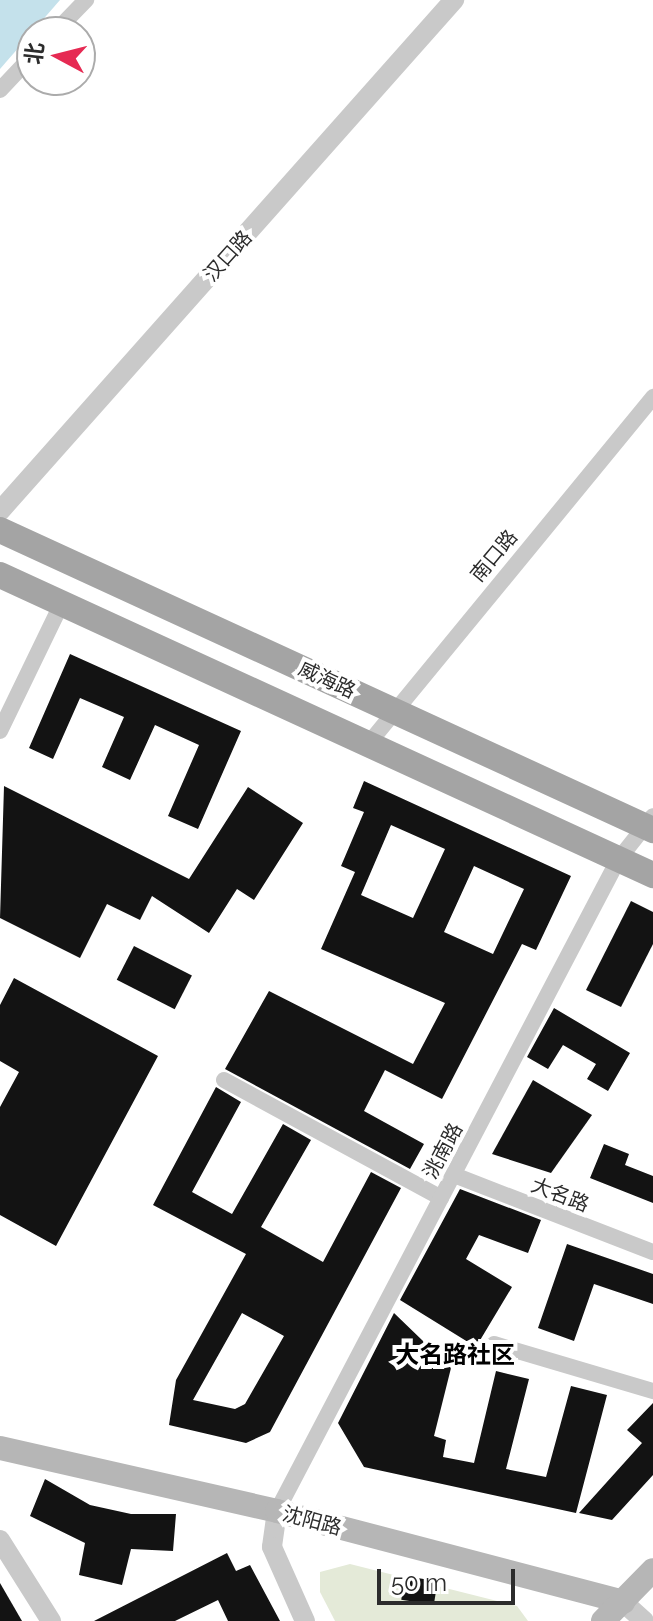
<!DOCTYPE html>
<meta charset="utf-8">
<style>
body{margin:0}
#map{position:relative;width:653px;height:1621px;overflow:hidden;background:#fff;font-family:Raleway,"Noto Sans SC",sans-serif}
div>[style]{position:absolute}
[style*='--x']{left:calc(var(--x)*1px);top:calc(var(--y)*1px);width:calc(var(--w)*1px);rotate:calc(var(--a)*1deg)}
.green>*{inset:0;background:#e4ead8}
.water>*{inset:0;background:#c4e1eb}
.building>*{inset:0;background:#131313;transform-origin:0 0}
.minor>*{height:16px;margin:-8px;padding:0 8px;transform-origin:8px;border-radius:8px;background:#c9c9c9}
.tertiary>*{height:20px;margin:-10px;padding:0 10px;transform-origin:10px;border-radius:10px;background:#c9c9c9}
.secondary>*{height:24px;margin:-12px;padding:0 12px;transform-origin:12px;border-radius:12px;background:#b6b6b6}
.primary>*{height:26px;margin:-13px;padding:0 13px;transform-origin:13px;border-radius:13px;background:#a4a4a4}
span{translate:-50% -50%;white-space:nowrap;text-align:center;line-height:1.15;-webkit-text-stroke:8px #fff;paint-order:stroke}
.street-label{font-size:20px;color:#2c2c2c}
.quarter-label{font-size:24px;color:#000;font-weight:700}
.north{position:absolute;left:16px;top:16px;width:80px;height:80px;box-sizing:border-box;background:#fff;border:2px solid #ababab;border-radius:50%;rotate:277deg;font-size:22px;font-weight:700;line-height:32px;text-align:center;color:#2c2c2c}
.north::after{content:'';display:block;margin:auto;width:28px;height:36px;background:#e62a53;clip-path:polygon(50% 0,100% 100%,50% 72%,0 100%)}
.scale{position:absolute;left:377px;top:1569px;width:138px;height:36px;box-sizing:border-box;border:4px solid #2c2c2c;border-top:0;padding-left:10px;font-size:24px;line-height:28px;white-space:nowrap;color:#2c2c2c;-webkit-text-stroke:6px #fff;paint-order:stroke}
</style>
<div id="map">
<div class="green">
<i style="clip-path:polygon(350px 1564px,517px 1606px,528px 1621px,335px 1621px,320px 1592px,320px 1572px)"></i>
</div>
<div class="water">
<i style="clip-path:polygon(0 0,60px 0,0 69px)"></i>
</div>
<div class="building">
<i style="clip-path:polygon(70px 654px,241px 731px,198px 829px,168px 816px,199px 745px,155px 725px,130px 780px,102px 767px,124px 717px,80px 698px,53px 759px,29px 748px)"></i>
<i style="clip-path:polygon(evenodd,364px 781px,571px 876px,536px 950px,522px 944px,442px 1099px,385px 1070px,364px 1111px,424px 1144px,410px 1169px,225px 1069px,269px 991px,413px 1064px,445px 1003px,321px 949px,355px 872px,341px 866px,364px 812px,353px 808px,364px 781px,391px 825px,445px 849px,413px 918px,361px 895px,391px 825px,364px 781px,474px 866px,524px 889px,493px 954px,444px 932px,474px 866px)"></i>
<i style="clip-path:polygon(4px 786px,189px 879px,248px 787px,303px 823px,254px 900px,237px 889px,209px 933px,152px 896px,140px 920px,107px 904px,80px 958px,0 918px)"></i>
<i style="clip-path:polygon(631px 901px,653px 912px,653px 944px,621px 1007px,586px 990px)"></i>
<i style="left:134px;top:946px;width:65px;height:38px;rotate:27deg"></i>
<i style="clip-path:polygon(14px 978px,158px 1056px,56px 1246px,0 1215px,0 1107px,19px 1072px,0 1061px,0 1005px)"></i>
<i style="clip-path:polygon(554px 1008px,630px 1053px,608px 1091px,587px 1079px,596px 1064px,563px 1045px,548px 1069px,527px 1057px)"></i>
<i style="clip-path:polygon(533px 1080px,592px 1115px,551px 1173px,492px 1154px)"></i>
<i style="clip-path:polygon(evenodd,216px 1087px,241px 1102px,192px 1192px,232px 1214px,283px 1124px,311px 1140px,261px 1227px,323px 1262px,371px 1172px,401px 1188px,270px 1432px,246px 1443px,169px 1425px,176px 1380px,246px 1254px,153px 1205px,216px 1087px,242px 1313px,284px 1336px,245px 1404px,235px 1409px,193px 1400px,242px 1313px)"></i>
<i style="clip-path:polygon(604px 1144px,629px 1154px,625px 1165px,653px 1176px,653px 1203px,590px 1178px)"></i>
<i style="clip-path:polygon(460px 1189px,541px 1220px,528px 1253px,479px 1235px,466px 1259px,512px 1287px,476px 1347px,400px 1300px)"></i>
<i style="clip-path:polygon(567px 1244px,653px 1274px,653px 1304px,594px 1284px,574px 1341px,538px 1328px)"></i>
<i style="clip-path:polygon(394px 1313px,451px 1368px,434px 1436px,446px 1440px,443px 1457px,474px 1463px,496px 1371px,529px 1379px,506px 1469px,546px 1477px,571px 1386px,607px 1395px,576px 1513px,364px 1467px,338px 1423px)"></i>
<i style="clip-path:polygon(653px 1403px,653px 1475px,612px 1520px,579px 1513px,642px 1443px,627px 1430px)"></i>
<i style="clip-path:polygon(45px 1479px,90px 1505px,131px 1514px,176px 1514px,173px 1551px,131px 1549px,122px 1585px,79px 1575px,85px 1543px,30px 1516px)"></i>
<i style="clip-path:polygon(227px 1553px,236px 1571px,250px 1565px,280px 1621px,228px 1621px,218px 1600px,175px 1621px,94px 1621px)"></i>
<i style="left:405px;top:1576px;width:33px;height:24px;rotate:9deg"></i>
<i style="clip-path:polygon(0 1583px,22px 1621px,0 1621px)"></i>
</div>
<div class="minor">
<i style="--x:55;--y:32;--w:45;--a:-45.9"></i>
<i style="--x:0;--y:90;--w:47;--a:-46.7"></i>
<i style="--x:0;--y:731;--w:140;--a:-64.2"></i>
<i style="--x:369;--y:743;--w:448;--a:-50.6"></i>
<i style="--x:224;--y:1080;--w:247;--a:28.5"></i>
<i style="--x:454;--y:1175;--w:213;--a:21.2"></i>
<i style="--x:494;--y:1344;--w:166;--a:16.5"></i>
<i style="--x:277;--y:1511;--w:735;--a:-62.35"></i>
<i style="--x:618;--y:860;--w:56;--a:-51.5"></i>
</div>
<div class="tertiary">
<i style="--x:0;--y:511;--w:684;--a:-48.38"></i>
<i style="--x:277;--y:1511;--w:36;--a:98"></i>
<i style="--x:272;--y:1547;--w:81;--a:66"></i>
<i style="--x:0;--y:1540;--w:96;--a:57.8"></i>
<i style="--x:623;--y:1602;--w:28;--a:42"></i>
</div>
<div class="secondary">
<i style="--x:0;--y:1448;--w:284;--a:12.8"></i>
<i style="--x:277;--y:1511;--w:358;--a:14.7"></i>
<i style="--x:603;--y:1621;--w:71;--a:-45.6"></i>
</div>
<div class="primary">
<i style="--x:0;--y:530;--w:719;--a:24.67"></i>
<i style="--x:0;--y:575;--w:719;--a:24.67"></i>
</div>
<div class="street-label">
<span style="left:228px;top:256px;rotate:-48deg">汉口路</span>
<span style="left:494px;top:556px;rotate:-50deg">南口路</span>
<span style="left:327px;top:680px;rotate:25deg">威海路</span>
<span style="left:443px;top:1151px;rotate:-62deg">洮南路</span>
<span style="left:560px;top:1195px;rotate:21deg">大名路</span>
<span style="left:312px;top:1521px;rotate:15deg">沈阳路</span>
</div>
<div class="quarter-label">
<span style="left:455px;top:1355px">大名路社区</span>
</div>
<div class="north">北</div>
<div class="scale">50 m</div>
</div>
